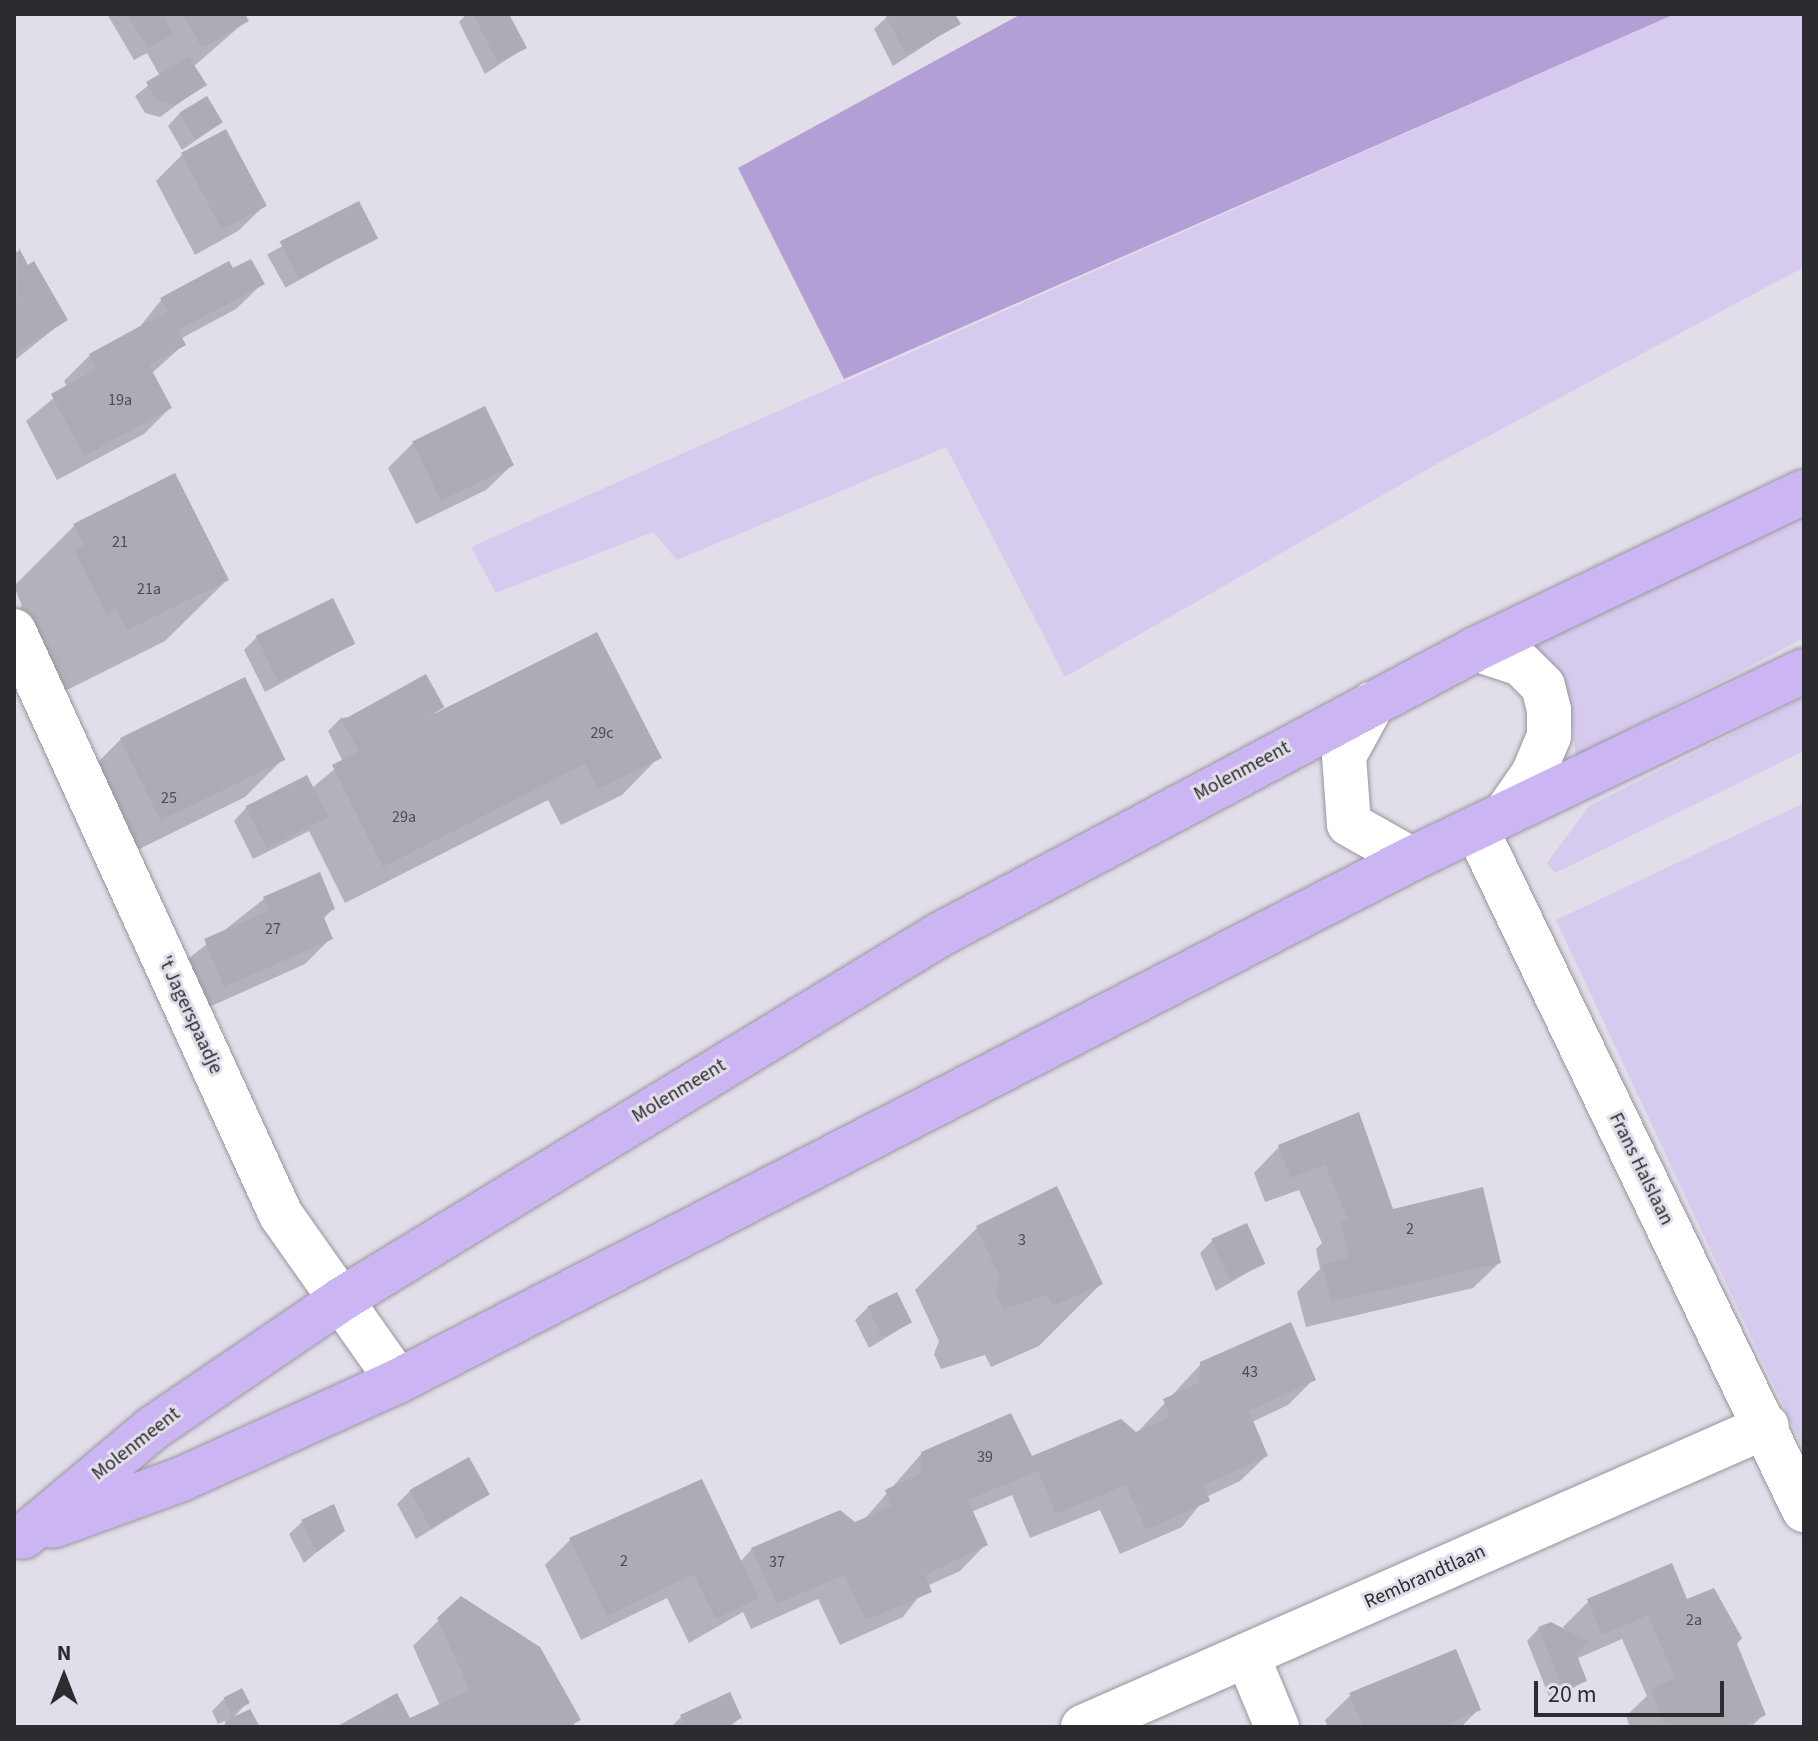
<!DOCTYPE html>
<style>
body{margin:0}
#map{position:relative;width:1818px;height:1741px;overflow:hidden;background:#e1dee9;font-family:"Source Sans 3",sans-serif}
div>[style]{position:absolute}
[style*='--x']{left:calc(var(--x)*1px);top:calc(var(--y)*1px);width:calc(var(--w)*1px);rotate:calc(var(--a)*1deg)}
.green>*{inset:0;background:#d6cbee}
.forest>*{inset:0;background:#b19fd5}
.shadow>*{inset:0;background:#0003;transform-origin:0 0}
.building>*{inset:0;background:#aeabb5;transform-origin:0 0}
.roads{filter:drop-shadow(0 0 2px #98959f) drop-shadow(0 0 2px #98959f)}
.minor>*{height:44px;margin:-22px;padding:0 22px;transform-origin:22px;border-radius:22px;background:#fff}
.major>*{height:44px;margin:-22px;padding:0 22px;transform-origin:22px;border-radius:22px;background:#cbb5f3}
span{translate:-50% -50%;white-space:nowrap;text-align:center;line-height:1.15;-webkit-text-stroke:6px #e1dee9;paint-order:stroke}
.number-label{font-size:16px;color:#4c4b50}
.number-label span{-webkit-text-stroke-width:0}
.street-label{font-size:20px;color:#2c2b2f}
.frame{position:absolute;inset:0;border:16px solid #2c2b2f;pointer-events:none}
.north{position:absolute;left:24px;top:1637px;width:80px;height:80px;-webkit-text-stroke:6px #e1dee9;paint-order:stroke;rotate:0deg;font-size:22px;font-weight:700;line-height:32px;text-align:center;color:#2c2b2f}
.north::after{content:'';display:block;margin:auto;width:28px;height:36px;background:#2c2b2f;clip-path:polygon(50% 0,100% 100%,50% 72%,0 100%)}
.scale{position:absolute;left:1534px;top:1681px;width:190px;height:36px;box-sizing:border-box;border:4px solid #2c2b2f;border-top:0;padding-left:10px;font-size:24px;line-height:28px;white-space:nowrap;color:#2c2b2f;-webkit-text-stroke:6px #e1dee9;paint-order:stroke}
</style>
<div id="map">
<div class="green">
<i style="clip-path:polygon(1675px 14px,1804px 14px,1804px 267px,1442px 461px,1065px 677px,946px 447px,677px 560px,653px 532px,496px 593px,471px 547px)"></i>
<i style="clip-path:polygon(1804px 511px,1804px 638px,1576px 757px,1571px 717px,1524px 646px)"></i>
<i style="clip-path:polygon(1804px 697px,1804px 751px,1555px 873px,1547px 863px,1589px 806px)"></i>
<i style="clip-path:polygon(1804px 803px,1804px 1450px,1556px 920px)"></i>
</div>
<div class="forest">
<i style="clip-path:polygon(1021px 14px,1675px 14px,844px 379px,738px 168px)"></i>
</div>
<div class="shadow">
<i style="clip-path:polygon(107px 14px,243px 14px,247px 20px,193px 67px,204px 85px,160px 117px,145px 113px,135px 96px,160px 76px,147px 53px,134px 60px)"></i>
<i style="clip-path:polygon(467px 14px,507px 14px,524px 48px,485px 74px,459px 22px)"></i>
<i style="clip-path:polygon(890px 14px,953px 14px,958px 24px,893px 66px,874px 29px)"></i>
<i style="clip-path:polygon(180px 113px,221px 123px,182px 150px,168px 126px)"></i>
<i style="clip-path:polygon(226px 132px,264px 206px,238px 231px,195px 255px,156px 181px,182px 155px)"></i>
<i style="left:358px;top:204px;width:38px;height:104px;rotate:61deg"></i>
<i style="clip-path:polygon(18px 251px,65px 320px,14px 361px,14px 253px)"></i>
<i style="clip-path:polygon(232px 271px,262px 284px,236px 309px,180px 339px,183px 345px,151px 374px,170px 408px,144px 434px,57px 480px,26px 421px,67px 387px,64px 381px,90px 355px,138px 329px,162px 299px)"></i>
<i style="clip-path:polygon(413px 443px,512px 465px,486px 490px,416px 524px,388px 468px)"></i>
<i style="clip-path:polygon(74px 526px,227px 580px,165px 641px,65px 691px,14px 614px,22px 606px,14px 586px)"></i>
<i style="clip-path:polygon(257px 637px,353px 644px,265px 692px,244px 650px)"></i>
<i style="clip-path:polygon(441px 707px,432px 716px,659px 757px,622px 795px,561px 825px,548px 800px,345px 903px,309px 831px,253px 859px,234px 821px,246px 808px,312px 788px,343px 762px,328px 731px,341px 718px)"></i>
<i style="clip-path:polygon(122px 738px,282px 760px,245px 797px,123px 857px,84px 776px)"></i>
<i style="clip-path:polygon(264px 899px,333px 909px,323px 919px,331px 938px,305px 964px,198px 1012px,179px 966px)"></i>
<i style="clip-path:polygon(1358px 1114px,1391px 1211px,1499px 1263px,1473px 1288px,1306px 1327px,1297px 1292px,1320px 1269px,1316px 1249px,1322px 1243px,1299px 1190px,1265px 1202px,1254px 1173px,1279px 1147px)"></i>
<i style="clip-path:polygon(1056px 1189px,1101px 1284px,1039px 1346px,991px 1367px,985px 1355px,941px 1369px,934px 1354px,939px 1341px,915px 1290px,977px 1228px)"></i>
<i style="clip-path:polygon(1212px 1241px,1262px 1264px,1216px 1291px,1200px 1253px)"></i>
<i style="clip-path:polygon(868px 1307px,910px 1323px,869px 1348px,855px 1320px)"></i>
<i style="clip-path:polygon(1201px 1364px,1313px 1380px,1288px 1405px,1252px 1422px,1266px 1456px,1240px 1481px,1206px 1497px,1182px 1527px,1120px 1554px,1100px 1510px,1030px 1538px,1012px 1495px,971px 1512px,985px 1545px,960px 1571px,927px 1586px,903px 1617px,840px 1645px,818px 1599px,751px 1629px,743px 1612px,689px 1643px,667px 1598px,581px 1640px,545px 1565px,570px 1540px,740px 1562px,752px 1549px,862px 1522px,922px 1453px,1032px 1458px,1136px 1434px)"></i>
<i style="clip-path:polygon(410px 1491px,487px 1495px,416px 1539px,397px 1504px)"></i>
<i style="clip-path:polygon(302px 1522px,343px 1530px,304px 1563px,289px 1534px)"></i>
<i style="clip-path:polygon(1589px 1601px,1686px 1602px,1735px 1644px,1764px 1714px,1751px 1727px,1630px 1727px,1626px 1716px,1647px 1696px,1622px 1639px,1576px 1659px,1585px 1681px,1551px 1701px,1527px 1641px,1539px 1628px,1566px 1634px,1563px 1627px)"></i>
<i style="clip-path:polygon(439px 1620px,578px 1720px,571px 1727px,342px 1727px,409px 1721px,440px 1706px,413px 1646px)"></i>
<i style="clip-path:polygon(1351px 1695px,1479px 1709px,1461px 1727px,1328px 1727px,1325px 1720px)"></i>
<i style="clip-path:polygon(224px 1699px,247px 1703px,231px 1720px,257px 1727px,222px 1727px,229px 1719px,218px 1724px,212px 1711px)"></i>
<i style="clip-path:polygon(681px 1717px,740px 1718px,730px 1727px,671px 1727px)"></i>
</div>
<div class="building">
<i style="clip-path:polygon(127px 14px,162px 14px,173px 34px,148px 49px)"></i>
<i style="clip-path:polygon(183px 14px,245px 14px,249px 21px,202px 48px)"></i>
<i style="clip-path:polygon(473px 14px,509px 14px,527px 48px,498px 63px)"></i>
<i style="clip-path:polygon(885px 14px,955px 14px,961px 24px,906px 54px)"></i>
<i style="clip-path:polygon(189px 57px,207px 85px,175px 105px,157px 101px,146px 82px)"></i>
<i style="left:207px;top:96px;width:31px;height:32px;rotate:59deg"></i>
<i style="left:226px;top:129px;width:87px;height:51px;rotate:62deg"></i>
<i style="left:359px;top:201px;width:42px;height:89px;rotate:63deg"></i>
<i style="clip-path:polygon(19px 248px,28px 265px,34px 261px,68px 320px,14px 354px)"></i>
<i style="clip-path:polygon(251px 259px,265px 284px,178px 330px,186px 345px,149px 365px,172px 408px,84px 456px,51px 394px,96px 369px,89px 354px,168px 311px,160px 298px,229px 261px,233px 268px)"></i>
<i style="left:485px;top:406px;width:66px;height:81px;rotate:64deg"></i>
<i style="clip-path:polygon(175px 473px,229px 580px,127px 630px,116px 609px,107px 615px,74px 550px,84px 545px,73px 524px)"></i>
<i style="left:333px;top:598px;width:51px;height:86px;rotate:64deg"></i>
<i style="clip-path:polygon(597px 632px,662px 758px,598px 789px,585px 764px,383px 867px,332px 765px)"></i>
<i style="left:426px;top:674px;width:38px;height:96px;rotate:61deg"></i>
<i style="left:245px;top:677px;width:92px;height:139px;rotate:64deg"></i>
<i style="left:307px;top:775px;width:47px;height:69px;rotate:63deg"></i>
<i style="clip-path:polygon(320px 872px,335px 909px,323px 915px,333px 939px,224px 987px,204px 939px,269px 911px,263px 897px)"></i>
<i style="clip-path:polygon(1359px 1112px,1393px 1209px,1483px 1187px,1501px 1263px,1331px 1302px,1322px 1264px,1349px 1257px,1340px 1221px,1348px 1220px,1325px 1165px,1291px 1178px,1278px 1145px)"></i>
<i style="clip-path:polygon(1057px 1186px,1103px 1284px,1053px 1306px,1047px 1295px,1003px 1309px,995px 1292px,1000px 1278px,976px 1226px)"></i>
<i style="left:1247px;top:1223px;width:45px;height:39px;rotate:66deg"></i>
<i style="left:897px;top:1292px;width:34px;height:33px;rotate:64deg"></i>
<i style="clip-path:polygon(1291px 1322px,1316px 1380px,1249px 1411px,1268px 1456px,1204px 1485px,1210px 1501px,1146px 1530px,1126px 1485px,1056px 1514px,1038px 1471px,968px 1500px,988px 1545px,925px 1575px,932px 1592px,866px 1620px,844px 1575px,777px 1604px,751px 1548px,840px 1510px,855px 1522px,891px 1506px,885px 1490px,921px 1473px,921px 1452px,1011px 1413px,1032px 1456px,1121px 1419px,1136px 1432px,1170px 1417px,1163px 1399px,1199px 1383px,1200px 1362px)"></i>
<i style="left:469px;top:1457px;width:43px;height:68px;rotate:61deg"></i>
<i style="clip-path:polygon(702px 1479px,759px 1598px,716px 1619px,694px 1574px,607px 1616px,569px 1538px)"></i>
<i style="clip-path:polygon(334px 1504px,345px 1531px,317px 1552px,301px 1520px)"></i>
<i style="clip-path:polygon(1672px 1563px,1687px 1599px,1714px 1588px,1742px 1638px,1737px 1644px,1766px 1715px,1741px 1727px,1664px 1724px,1651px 1689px,1675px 1678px,1648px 1615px,1602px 1635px,1587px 1599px)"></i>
<i style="clip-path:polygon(461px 1596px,540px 1647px,581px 1720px,568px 1727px,336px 1727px,397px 1693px,410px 1718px,470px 1690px,437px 1618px)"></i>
<i style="clip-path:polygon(1551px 1622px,1589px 1642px,1576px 1653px,1587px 1681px,1564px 1690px,1538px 1627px)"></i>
<i style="clip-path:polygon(1456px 1649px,1481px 1710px,1440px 1727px,1363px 1727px,1349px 1693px)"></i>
<i style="left:242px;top:1688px;width:17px;height:21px;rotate:62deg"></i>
<i style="clip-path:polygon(730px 1692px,742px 1718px,722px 1727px,685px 1727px,680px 1715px)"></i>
<i style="clip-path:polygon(250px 1709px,260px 1727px,227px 1727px,225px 1721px)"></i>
</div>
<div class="roads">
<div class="minor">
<i style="--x:14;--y:631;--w:642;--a:65.43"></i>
<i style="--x:281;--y:1215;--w:203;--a:54.8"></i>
<i style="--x:1476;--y:649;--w:47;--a:18.4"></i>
<i style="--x:1521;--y:664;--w:31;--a:45"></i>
<i style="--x:1543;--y:686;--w:25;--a:76"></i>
<i style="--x:1549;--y:710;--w:26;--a:90"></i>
<i style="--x:1549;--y:736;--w:41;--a:112.8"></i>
<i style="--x:1533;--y:774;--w:47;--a:124.7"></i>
<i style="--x:1373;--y:703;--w:60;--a:118.7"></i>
<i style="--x:1344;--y:756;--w:68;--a:85.8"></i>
<i style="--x:1349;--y:824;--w:71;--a:29.4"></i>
<i style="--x:1476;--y:828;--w:757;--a:64.32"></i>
<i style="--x:1247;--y:1655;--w:78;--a:67.4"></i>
<i style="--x:1083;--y:1727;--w:747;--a:-23.75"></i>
</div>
<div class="major">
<i style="--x:53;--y:1526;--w:137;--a:-20"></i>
<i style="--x:182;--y:1479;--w:237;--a:-24.4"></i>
<i style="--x:398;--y:1381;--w:1140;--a:-27.26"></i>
<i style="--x:1411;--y:859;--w:436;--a:-25.6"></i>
<i style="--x:23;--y:1537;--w:170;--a:-40"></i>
<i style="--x:153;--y:1428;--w:229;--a:-34.3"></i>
<i style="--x:342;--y:1299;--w:701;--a:-31.36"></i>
<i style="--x:941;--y:934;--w:606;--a:-28.04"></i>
<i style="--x:1476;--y:649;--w:364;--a:-25.6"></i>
</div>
</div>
<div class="number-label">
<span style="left:120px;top:400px">19a</span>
<span style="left:120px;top:542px">21</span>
<span style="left:149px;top:589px">21a</span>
<span style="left:602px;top:733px">29c</span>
<span style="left:169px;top:798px">25</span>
<span style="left:404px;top:817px">29a</span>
<span style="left:273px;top:929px">27</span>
<span style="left:1410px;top:1229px">2</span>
<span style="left:1022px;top:1240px">3</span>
<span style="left:1250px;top:1372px">43</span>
<span style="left:985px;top:1457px">39</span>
<span style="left:624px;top:1561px">2</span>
<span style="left:777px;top:1562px">37</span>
<span style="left:1694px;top:1620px">2a</span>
</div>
<div class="street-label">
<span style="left:1242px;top:771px;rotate:-28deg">Molenmeent</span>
<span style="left:190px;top:1015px;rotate:65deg">'t Jagerspaadje</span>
<span style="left:679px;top:1091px;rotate:-31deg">Molenmeent</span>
<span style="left:1641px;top:1169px;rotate:64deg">Frans Halslaan</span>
<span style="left:136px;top:1444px;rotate:-38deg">Molenmeent</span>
<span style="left:1425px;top:1577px;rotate:-24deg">Rembrandtlaan</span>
</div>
<div class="frame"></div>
<div class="north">N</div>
<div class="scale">20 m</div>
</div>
